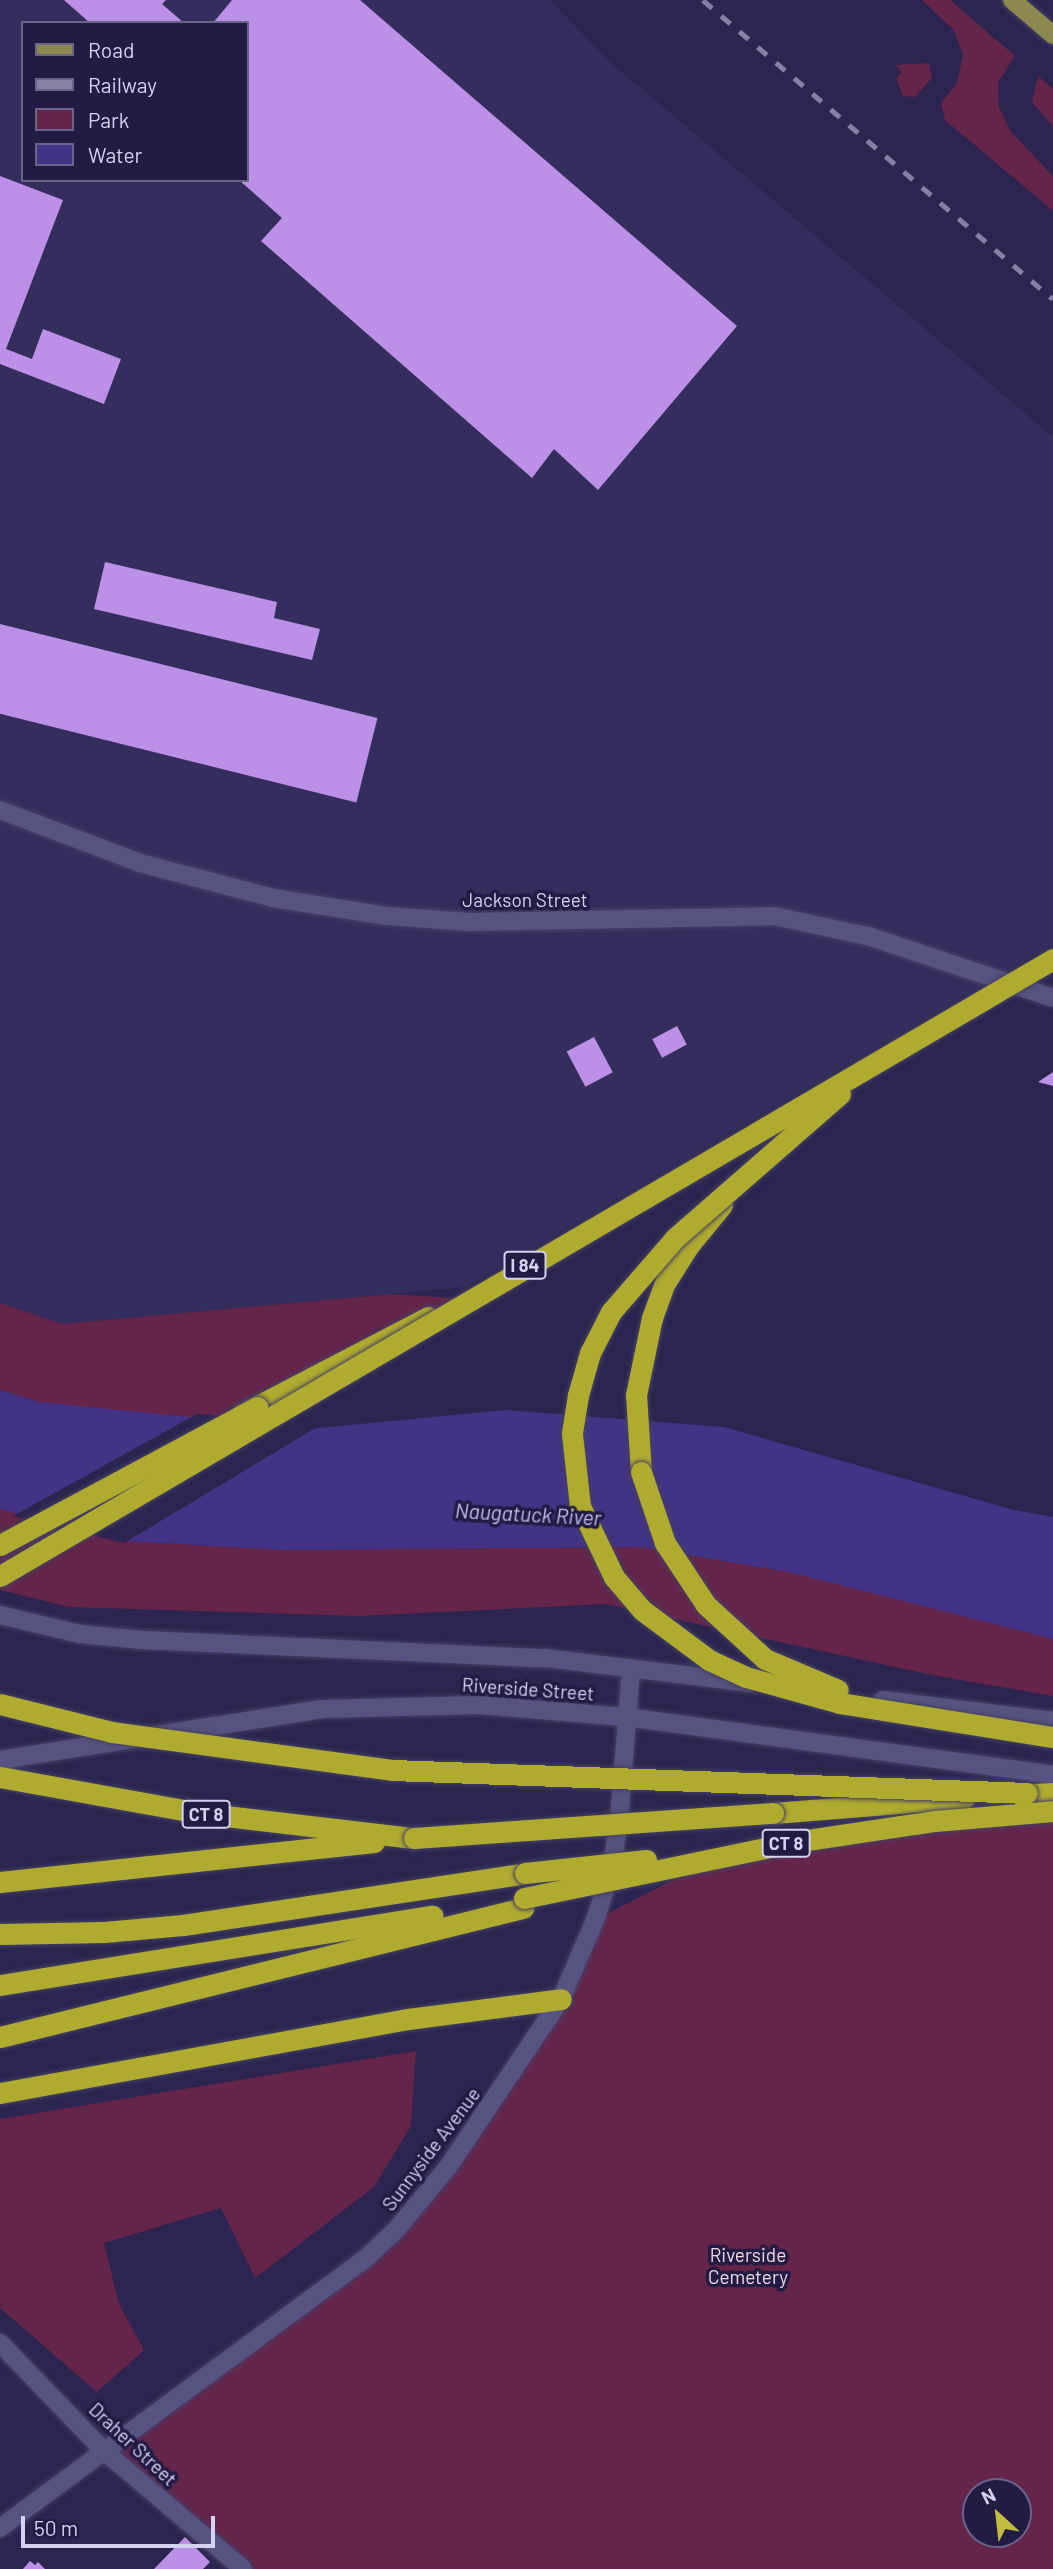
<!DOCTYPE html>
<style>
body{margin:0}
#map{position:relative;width:1053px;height:2569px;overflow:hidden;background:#2b254f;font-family:Barlow,sans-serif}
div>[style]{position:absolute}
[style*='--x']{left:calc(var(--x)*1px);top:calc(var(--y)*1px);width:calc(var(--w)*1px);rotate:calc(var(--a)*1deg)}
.built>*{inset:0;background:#342d5e}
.green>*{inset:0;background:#65254b}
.water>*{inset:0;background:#433386}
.pier>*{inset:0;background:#2b254f}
.building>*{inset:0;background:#bd90e8;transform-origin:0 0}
.roads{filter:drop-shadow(0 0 2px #464065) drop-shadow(0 0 2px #464065)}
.minor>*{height:18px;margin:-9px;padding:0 9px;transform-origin:9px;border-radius:9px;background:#575381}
.major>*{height:18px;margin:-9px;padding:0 9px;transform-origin:9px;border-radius:9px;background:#8c884f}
.highway>*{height:21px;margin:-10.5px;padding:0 10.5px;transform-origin:10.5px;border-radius:10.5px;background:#afab2e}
.rail>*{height:5px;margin-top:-2.5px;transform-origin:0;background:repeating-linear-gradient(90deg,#8481a4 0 12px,transparent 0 24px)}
.bridges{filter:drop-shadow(0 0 2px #464065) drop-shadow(0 0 2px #464065)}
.highway-bridge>*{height:21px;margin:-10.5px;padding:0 10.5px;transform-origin:10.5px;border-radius:10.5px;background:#afab2e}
span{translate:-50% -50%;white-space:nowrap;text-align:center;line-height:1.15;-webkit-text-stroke:7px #221b44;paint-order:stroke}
.shield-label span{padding:2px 5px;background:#221b44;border:2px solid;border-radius:5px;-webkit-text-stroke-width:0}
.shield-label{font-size:18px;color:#d4d3ef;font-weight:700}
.street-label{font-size:19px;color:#d4d3ef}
.park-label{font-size:19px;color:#f1d7e3}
.water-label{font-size:21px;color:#c0beec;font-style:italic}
.legend{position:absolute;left:21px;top:21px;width:228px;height:161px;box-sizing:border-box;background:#221b44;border:2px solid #696588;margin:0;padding:9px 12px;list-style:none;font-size:21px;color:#d4d3ef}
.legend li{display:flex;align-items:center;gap:14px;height:35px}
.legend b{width:35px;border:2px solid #696588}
.north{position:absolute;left:962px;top:2478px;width:70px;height:70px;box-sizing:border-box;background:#221b44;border:2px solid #696588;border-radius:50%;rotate:333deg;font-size:19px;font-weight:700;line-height:28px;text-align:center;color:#d4d3ef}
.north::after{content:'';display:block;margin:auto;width:24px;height:32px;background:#c2bd3f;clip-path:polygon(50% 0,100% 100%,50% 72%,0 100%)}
.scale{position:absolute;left:21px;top:2516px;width:194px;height:32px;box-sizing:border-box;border:4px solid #d4d3ef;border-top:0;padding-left:9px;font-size:21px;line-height:24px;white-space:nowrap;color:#d4d3ef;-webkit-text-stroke:5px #221b44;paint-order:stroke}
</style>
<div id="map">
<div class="built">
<i style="clip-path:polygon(evenodd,0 0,550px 0,609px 61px,1053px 437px,1053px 944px,466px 1287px,62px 1324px,0 1303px,0 0,23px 23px,247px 23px,247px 180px,23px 180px,23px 23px)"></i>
</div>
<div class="green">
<i style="clip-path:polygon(922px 0,950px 0,1015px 56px,998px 82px,999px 107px,1011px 132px,1053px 176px,1053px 211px,945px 120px,941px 103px,957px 83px,963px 55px,954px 30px)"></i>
<i style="clip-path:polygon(929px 63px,932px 78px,915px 97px,903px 96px,896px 78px,902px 72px,895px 65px)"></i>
<i style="clip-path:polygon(1038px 76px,1053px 89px,1053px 126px,1032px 102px)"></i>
<i style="clip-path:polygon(392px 1294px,481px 1300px,219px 1423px,39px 1402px,0 1390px,0 1303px,62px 1324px)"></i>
<i style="clip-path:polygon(0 1509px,128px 1541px,284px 1550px,641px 1547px,789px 1572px,1053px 1638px,1053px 1696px,932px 1675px,605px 1604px,359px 1616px,69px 1607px,0 1590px)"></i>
<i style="clip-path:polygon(evenodd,1053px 1816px,1053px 2569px,251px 2569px,104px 2451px,396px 2230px,561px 1999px,595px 1920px,673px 1880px,794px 1842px,1053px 1816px,976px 2492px,1018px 2492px,1018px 2534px,976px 2534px,976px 2492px)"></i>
<i style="clip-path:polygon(416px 2051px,411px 2126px,374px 2187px,255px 2278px,221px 2208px,104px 2243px,119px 2304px,144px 2350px,97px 2392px,0 2308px,0 2119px)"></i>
</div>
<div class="water">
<i style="clip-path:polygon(0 1390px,39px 1402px,308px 1429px,506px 1410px,724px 1427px,1014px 1510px,1053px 1517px,1053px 1639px,789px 1572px,641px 1547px,284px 1550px,128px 1541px,0 1509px)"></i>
</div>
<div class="pier">
<i style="clip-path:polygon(197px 1414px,322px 1424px,124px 1543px,13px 1516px)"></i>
</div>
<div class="building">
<i style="clip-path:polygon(64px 0,166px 0,162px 4px,184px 23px,90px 23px)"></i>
<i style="clip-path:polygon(232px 0,360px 0,737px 326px,598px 490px,554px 449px,532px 478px,261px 241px,282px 218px,239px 180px,247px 180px,247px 23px,213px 23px)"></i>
<i style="clip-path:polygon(0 176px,63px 200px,6px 349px,32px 359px,43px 329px,121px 359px,104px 404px,0 364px)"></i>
<i style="clip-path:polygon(105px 562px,277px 602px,274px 618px,320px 629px,312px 660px,94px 609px)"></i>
<i style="left:0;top:624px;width:389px;height:87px;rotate:14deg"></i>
<i style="left:677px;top:1026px;width:21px;height:28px;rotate:62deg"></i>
<i style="left:594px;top:1037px;width:40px;height:31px;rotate:62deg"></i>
<i style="clip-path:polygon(1053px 1072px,1053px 1086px,1038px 1082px)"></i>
<i style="clip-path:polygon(185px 2537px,210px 2562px,203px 2569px,154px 2569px)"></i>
<i style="clip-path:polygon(30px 2561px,35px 2565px,38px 2562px,45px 2569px,23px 2569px)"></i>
</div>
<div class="roads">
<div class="minor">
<i style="--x:0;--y:810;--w:150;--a:20.7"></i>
<i style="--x:140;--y:863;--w:138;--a:14.7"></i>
<i style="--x:273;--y:898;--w:115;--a:9"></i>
<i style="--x:387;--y:916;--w:83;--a:4.1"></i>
<i style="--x:470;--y:922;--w:304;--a:-1.1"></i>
<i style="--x:774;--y:916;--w:99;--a:12.2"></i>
<i style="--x:871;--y:937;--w:192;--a:18.5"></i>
<i style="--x:0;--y:1615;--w:82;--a:13.4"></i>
<i style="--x:80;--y:1634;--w:62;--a:5.5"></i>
<i style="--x:142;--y:1640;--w:403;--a:2.6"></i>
<i style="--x:545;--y:1658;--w:208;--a:6.9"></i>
<i style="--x:883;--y:1700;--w:171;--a:7"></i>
<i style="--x:0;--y:1760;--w:326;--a:-9"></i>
<i style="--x:322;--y:1709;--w:157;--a:-1.5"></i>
<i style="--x:479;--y:1705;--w:147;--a:4.7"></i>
<i style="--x:626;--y:1717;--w:431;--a:7.7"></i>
<i style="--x:0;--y:2343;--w:150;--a:46.1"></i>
<i style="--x:104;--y:2451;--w:182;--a:40.3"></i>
<i style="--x:0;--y:2528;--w:452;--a:-36.4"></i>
<i style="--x:364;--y:2260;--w:44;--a:-43.2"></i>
<i style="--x:396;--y:2230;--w:82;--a:-50.5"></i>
<i style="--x:448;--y:2167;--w:202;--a:-56.1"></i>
<i style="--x:561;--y:1999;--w:86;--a:-66.7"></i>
<i style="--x:595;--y:1920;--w:51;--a:-71.6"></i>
<i style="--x:611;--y:1872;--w:52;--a:-81.1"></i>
<i style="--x:619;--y:1821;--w:153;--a:-85.5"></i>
</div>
<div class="major">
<i style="--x:1012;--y:0;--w:54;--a:40.5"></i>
</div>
<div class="highway">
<i style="--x:242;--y:1414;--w:210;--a:-27.5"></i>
<i style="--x:641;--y:1472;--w:77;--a:-93.7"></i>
<i style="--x:636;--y:1395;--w:79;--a:-78.3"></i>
<i style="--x:652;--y:1318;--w:37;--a:-70"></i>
<i style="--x:665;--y:1283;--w:45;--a:-57.7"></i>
<i style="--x:689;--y:1245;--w:52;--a:-50.5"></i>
<i style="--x:0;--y:1777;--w:203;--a:10.2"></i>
<i style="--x:200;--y:1813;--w:215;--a:6.7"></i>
<i style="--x:1010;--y:1795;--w:43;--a:-2.7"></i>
<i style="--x:773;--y:1813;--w:192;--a:-4.5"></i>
<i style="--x:0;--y:1882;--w:376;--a:-6.1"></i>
<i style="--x:0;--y:1934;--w:104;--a:-1.1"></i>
<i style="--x:104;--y:1932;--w:79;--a:-5.1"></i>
<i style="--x:183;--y:1925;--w:346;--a:-8.6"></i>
<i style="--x:0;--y:1985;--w:438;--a:-9.1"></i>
<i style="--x:0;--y:2037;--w:539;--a:-13.86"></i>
<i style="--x:0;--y:2093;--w:415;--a:-10.3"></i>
<i style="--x:408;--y:2019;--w:154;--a:-7.4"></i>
</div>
</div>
<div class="rail">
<i style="--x:703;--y:0;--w:460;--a:40.5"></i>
</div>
<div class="bridges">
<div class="highway-bridge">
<i style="--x:840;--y:1094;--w:219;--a:138.9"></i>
<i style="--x:675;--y:1238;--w:98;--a:130.9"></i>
<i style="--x:611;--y:1312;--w:46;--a:117.1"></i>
<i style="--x:590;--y:1353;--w:44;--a:105.9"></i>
<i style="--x:578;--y:1395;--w:39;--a:99"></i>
<i style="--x:572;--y:1434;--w:72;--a:83.7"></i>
<i style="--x:580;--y:1506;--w:79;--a:64.4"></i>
<i style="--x:614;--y:1577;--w:43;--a:49.7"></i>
<i style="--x:642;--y:1610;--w:84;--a:36.7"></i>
<i style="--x:709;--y:1660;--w:41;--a:24.7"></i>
<i style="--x:746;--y:1677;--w:98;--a:15.5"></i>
<i style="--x:840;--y:1703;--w:216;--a:9.1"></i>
<i style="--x:641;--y:1472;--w:75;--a:71.3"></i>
<i style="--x:665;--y:1543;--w:74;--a:56.5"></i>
<i style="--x:706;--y:1605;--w:80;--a:42.5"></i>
<i style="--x:765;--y:1659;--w:79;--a:23"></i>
<i style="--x:0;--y:1545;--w:292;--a:-28.2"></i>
<i style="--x:0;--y:1576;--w:1220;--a:-30.37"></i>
<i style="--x:0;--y:1704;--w:115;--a:14"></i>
<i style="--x:112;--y:1732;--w:283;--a:7.7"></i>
<i style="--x:392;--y:1770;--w:635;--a:2.07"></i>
<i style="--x:414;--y:1838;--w:360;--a:-4"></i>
<i style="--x:525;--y:1873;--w:122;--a:-6.1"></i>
<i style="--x:524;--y:1898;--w:276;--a:-11.7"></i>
<i style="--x:794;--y:1842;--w:143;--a:-8.5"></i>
<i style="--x:935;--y:1821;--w:118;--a:-4.8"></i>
</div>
</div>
<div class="shield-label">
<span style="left:525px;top:1265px">I 84</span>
<span style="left:206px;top:1814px">CT 8</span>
<span style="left:786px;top:1843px">CT 8</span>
</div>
<div class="street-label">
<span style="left:525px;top:900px">Jackson Street</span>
<span style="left:528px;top:1689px;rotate:4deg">Riverside Street</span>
<span style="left:431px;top:2149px;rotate:-53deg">Sunnyside Avenue</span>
<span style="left:133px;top:2444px;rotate:43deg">Draher Street</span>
</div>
<div class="park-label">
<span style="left:748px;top:2266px">Riverside<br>Cemetery</span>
</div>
<div class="water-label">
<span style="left:528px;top:1514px;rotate:3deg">Naugatuck River</span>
</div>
<ul class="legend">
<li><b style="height:9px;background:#8c884f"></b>Road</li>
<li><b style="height:9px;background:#8481a4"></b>Railway</li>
<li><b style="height:19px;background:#65254b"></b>Park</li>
<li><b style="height:19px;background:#433386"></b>Water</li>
</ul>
<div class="north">N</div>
<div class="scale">50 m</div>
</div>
